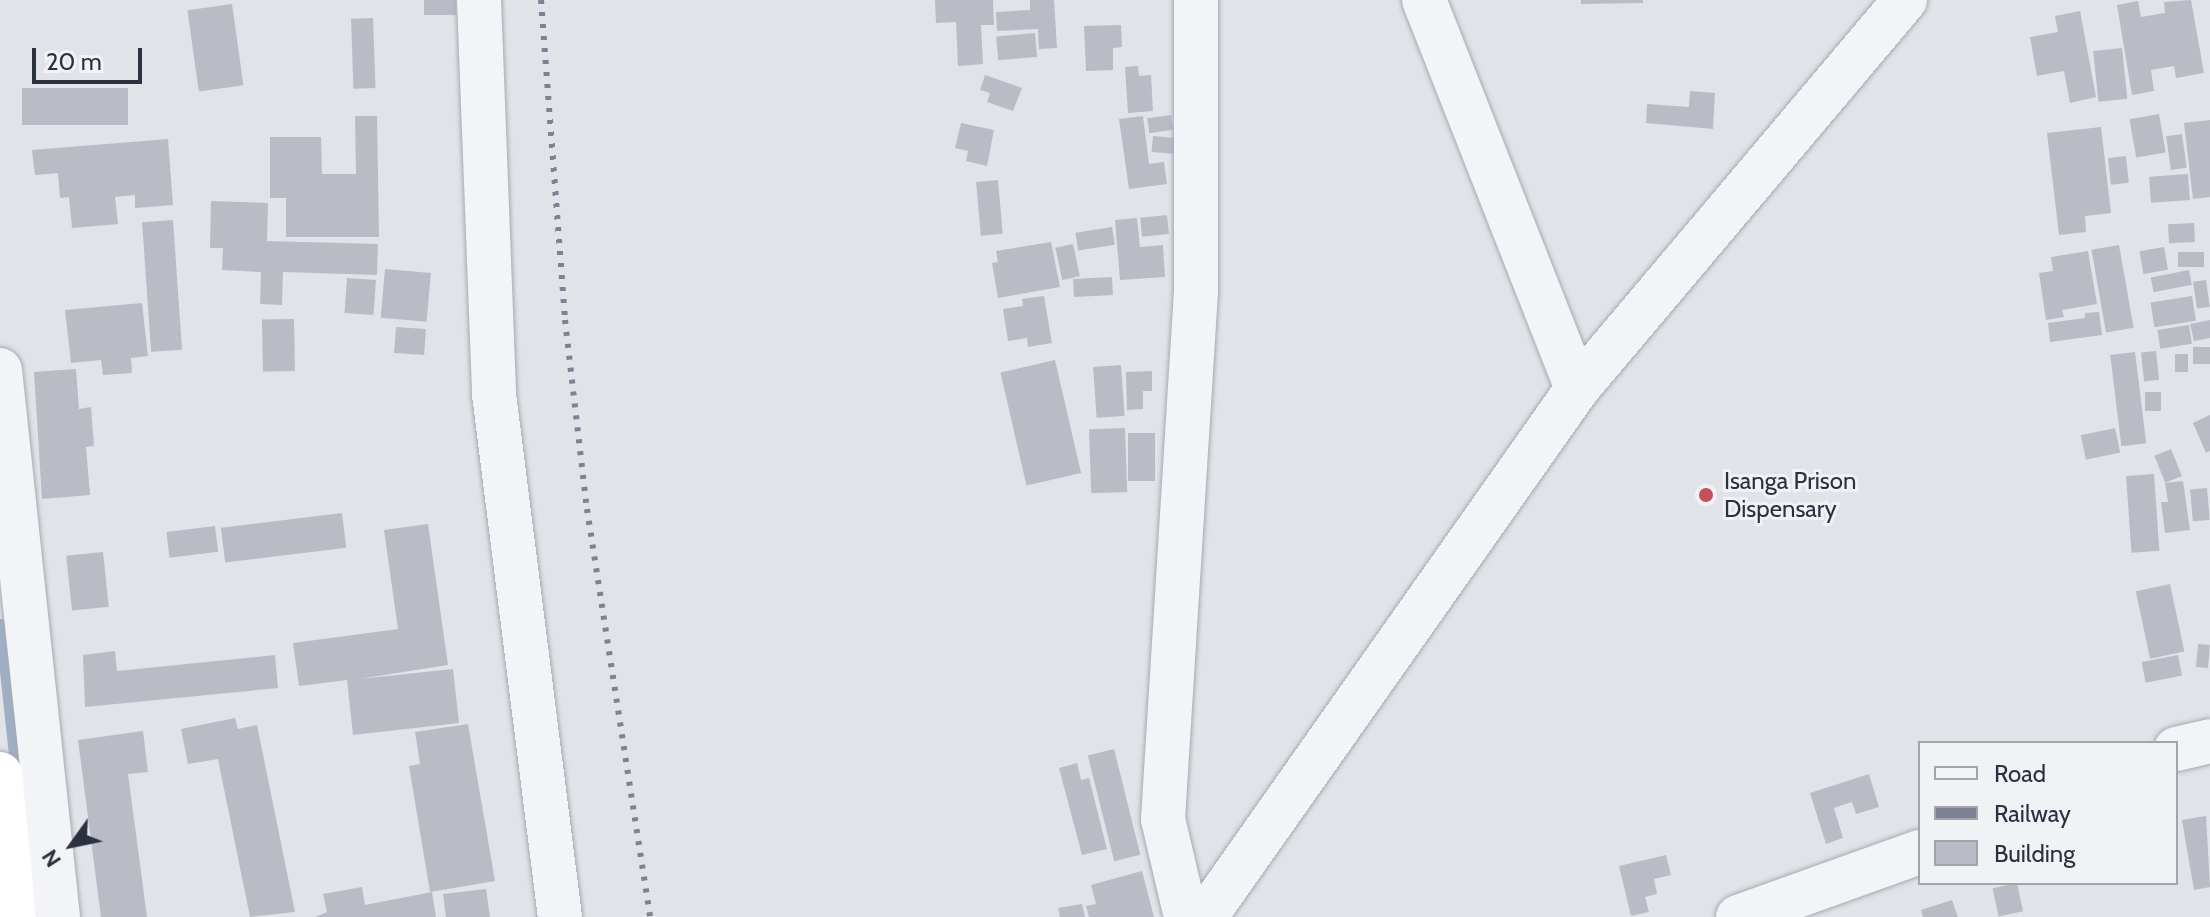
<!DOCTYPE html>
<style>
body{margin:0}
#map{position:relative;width:2210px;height:917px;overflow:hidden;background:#e1e3e8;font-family:Cabin,sans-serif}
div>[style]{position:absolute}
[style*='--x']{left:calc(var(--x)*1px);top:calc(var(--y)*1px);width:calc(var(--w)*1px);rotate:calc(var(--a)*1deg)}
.stream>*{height:11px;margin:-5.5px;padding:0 5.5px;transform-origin:5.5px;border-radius:5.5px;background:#9fafc5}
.building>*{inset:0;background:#b9bcc5;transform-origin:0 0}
.roads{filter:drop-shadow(0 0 2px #a7aab2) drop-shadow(0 0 2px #a7aab2)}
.minor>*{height:44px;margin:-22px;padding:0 22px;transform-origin:22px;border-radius:22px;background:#f3f4f7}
.highway>*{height:44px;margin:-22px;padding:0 22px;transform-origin:22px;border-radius:22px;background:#fff}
.rail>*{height:6px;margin-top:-3px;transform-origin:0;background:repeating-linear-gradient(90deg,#7c8291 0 4px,transparent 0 12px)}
.dots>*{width:22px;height:22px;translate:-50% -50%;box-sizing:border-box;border:4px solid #f0f2f6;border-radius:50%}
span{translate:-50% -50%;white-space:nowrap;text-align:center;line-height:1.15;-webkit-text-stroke:6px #f0f2f6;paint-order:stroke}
.poi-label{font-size:24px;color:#2b313f}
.left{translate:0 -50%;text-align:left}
.legend{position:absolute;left:1918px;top:741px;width:260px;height:144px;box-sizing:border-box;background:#f0f2f6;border:2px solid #a1a5ad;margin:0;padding:10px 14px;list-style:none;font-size:24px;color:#2b313f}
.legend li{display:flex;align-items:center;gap:16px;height:40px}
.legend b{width:40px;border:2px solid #a1a5ad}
.north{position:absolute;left:32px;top:805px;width:80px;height:80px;-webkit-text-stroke:6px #f0f2f6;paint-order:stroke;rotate:237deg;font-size:22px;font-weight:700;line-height:32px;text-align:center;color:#2b313f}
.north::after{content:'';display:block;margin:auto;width:28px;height:36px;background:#2b313f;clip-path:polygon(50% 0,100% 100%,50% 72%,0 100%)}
.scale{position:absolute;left:32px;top:48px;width:110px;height:36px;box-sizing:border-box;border:4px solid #2b313f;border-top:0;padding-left:10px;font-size:24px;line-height:28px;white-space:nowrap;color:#2b313f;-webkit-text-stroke:6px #f0f2f6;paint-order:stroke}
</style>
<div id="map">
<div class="stream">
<i style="--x:0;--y:624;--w:150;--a:83.9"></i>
</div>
<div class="building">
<i style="left:424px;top:0;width:32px;height:15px"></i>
<i style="clip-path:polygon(935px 0,993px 0,994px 25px,981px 25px,983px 64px,958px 66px,956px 22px,936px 23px)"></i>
<i style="clip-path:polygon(1030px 0,1054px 0,1057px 48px,1039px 49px,1038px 29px,997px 31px,996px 12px,1030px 10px)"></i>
<i style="clip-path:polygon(1581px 0,1643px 0,1643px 3px,1581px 4px)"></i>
<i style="clip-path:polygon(2191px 0,2204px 73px,2176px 78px,2174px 66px,2151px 70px,2154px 91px,2132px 95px,2117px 5px,2138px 1px,2141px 17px,2165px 13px,2164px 2px)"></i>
<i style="left:232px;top:4px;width:82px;height:45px;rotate:82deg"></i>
<i style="clip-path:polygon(2080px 11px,2096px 97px,2070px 103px,2064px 71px,2037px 76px,2030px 37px,2058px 32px,2055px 16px)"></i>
<i style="left:373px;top:18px;width:70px;height:22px;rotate:88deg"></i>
<i style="clip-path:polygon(1121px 25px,1122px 47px,1113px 48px,1113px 70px,1086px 71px,1084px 26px)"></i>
<i style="left:1035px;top:33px;width:24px;height:39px;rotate:85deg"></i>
<i style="left:2122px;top:48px;width:51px;height:29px;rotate:84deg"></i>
<i style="clip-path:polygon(1138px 66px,1139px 76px,1151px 75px,1153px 111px,1128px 113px,1125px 67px)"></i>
<i style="clip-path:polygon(985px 75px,1022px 88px,1013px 111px,987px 102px,990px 93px,980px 90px)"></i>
<i style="left:128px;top:88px;width:37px;height:106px;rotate:90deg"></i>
<i style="clip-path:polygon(1690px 91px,1715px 93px,1713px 129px,1646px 123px,1647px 104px,1689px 107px)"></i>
<i style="left:2159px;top:114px;width:39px;height:30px;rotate:80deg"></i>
<i style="left:1171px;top:115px;width:15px;height:24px;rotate:82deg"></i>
<i style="clip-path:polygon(355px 116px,377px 116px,379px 237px,286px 237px,286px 198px,270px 198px,270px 137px,321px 137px,322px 174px,356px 174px)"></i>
<i style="clip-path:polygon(1143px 116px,1149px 164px,1164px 162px,1167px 184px,1129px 189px,1119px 119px)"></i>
<i style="clip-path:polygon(2210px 120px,2210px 197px,2193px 199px,2184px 123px)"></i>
<i style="clip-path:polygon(961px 123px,994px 130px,987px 166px,966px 161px,968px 151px,955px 148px)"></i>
<i style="clip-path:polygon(2101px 127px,2111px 213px,2085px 216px,2086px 232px,2059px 235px,2047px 133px)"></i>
<i style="left:2182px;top:134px;width:34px;height:16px;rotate:82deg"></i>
<i style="left:1153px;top:136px;width:22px;height:16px;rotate:5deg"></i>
<i style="clip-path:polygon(168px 139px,173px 205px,135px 208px,135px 195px,115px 197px,118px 224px,72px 228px,69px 197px,60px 198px,58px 173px,35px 175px,32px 150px)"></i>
<i style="left:2126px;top:156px;width:27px;height:18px;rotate:84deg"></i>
<i style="left:2188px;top:174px;width:26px;height:39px;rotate:86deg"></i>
<i style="left:998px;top:180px;width:54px;height:22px;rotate:85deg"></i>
<i style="clip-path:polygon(211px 201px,268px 203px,267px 241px,378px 244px,377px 275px,283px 272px,282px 305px,260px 304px,261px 272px,222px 270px,223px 248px,210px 248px)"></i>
<i style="left:1167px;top:215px;width:19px;height:27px;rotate:84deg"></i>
<i style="clip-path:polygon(1137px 218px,1140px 247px,1163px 245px,1165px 277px,1120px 280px,1115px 220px)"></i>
<i style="left:173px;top:220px;width:130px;height:31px;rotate:86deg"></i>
<i style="left:2194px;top:223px;width:19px;height:26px;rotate:87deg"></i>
<i style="left:1112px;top:227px;width:18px;height:37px;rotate:81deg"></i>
<i style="clip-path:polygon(1051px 242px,1060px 287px,998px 298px,992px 263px,998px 262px,996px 251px)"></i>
<i style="left:1073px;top:244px;width:33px;height:18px;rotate:78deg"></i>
<i style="left:2119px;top:245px;width:84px;height:28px;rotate:80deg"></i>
<i style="left:2164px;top:247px;width:23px;height:25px;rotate:80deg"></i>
<i style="clip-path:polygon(2088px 251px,2097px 304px,2062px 310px,2064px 317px,2046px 320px,2039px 273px,2053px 271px,2051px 257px)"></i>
<i style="left:2178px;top:252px;width:26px;height:15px"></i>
<i style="left:385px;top:269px;width:46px;height:49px;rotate:5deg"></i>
<i style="left:2189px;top:270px;width:15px;height:39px;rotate:79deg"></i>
<i style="left:1112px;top:277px;width:18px;height:39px;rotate:87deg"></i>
<i style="left:347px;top:278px;width:29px;height:35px;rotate:4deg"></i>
<i style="left:2206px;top:280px;width:27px;height:13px;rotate:82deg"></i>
<i style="clip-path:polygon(1044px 296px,1052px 343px,1028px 347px,1027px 338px,1008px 341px,1003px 309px,1023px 306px,1022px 299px)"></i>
<i style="left:2192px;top:296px;width:25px;height:42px;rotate:81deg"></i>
<i style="clip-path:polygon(142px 303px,148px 356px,131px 358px,132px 373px,103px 375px,101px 360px,71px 363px,65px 310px)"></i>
<i style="clip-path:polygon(2099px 312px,2102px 335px,2050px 342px,2048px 323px,2085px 318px,2085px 313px)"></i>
<i style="left:294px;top:319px;width:52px;height:32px;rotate:89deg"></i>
<i style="clip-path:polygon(2210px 320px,2210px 338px,2194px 341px,2190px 324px)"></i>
<i style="left:2189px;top:325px;width:19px;height:32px;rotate:81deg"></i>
<i style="left:396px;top:327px;width:30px;height:26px;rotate:4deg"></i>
<i style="left:2210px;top:347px;width:17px;height:17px;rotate:90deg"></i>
<i style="left:2156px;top:351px;width:29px;height:15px;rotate:84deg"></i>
<i style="left:2135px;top:352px;width:92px;height:25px;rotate:83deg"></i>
<i style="left:2175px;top:354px;width:13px;height:18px"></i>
<i style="left:1055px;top:360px;width:116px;height:56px;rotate:77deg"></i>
<i style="left:1121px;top:365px;width:51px;height:28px;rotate:86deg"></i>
<i style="clip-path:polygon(76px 369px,79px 409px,91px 407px,94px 446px,86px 447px,90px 495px,42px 499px,34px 372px)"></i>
<i style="clip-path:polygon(1152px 371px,1152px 391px,1143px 391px,1143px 409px,1127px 410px,1126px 372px)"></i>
<i style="left:2145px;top:392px;width:16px;height:19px"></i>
<i style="clip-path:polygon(2210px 415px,2210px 451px,2206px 453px,2193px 423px)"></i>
<i style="left:1125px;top:428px;width:64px;height:36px;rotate:88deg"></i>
<i style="left:2115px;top:428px;width:25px;height:35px;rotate:78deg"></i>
<i style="left:1128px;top:433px;width:27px;height:48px"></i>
<i style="left:2171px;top:449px;width:29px;height:18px;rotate:68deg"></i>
<i style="left:2154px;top:474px;width:77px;height:28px;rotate:86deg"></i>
<i style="clip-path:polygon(2183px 481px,2190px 530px,2165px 533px,2161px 502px,2168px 502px,2165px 483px)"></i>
<i style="left:2207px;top:488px;width:32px;height:17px;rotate:85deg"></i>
<i style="left:342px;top:513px;width:35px;height:122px;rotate:83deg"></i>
<i style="clip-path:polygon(428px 524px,448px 665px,359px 679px,453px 669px,459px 723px,353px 735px,347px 680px,299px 686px,293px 643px,398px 629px,384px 530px)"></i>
<i style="left:215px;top:526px;width:26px;height:49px;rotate:83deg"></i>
<i style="left:103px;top:552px;width:55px;height:37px;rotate:84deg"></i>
<i style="left:2170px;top:584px;width:69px;height:35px;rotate:78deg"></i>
<i style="left:2198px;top:644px;width:12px;height:23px;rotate:5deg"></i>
<i style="clip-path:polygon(115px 651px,117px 671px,275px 655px,278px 688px,85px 707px,83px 655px)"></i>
<i style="left:2178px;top:655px;width:21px;height:37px;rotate:79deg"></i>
<i style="clip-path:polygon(235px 718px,238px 729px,257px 725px,295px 912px,250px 917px,218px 759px,188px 764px,181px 729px)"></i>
<i style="clip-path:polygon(468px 724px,495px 881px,430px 892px,409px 766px,420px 764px,415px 732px)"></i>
<i style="clip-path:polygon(143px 731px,148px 772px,128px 774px,147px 917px,101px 917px,78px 740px)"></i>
<i style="left:1114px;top:749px;width:109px;height:27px;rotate:76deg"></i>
<i style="clip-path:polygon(1077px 763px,1081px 780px,1089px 778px,1107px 849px,1082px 855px,1059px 768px)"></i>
<i style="clip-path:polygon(1869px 774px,1879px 807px,1856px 814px,1852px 802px,1834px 808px,1843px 838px,1826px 844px,1810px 793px)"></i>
<i style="clip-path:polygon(2206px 816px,2210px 887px,2194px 890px,2182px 820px)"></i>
<i style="clip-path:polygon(1666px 855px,1671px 875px,1654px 879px,1657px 894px,1645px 897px,1649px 912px,1631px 916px,1619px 866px)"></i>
<i style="clip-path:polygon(1142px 871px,1154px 917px,1089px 917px,1086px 906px,1096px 904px,1091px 885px)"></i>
<i style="left:2017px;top:883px;width:29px;height:25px;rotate:78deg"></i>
<i style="clip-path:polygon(362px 887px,365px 905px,432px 892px,436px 917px,315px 917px,327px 912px,323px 894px)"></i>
<i style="clip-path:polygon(486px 889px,490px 917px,446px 917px,443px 894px)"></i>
<i style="clip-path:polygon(1952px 900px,1958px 917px,1923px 917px,1921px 910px)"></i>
<i style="clip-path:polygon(1082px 904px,1085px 917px,1060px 917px,1058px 908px)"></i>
</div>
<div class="roads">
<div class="minor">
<i style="--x:479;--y:0;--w:394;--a:87.8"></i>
<i style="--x:494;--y:394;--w:527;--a:82.81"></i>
<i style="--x:1424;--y:0;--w:418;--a:68.5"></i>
<i style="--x:0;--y:370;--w:550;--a:83.95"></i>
<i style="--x:2176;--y:749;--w:35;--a:-13"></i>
<i style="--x:1186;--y:917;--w:101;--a:-103.2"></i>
<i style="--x:1163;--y:819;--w:529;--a:-86.42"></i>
<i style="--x:1196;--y:291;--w:291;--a:-90"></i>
<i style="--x:1205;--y:917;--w:646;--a:-54.83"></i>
<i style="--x:1577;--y:389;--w:509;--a:-49.86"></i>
<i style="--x:1738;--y:917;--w:193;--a:-19.7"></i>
</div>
<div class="highway">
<i style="--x:0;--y:774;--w:144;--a:84.4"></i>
</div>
</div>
<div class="rail">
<i style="--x:541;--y:0;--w:321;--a:85.7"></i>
<i style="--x:565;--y:320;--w:190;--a:83.4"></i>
<i style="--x:587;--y:509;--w:413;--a:81.2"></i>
</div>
<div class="dots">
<i style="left:1706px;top:495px;background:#c2515b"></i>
</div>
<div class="poi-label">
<span class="left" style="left:1724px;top:495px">Isanga Prison<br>Dispensary</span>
</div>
<ul class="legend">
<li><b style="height:10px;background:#f3f4f7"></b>Road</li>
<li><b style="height:10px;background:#7c8291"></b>Railway</li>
<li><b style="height:22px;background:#b9bcc5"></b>Building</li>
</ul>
<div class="north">N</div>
<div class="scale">20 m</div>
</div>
